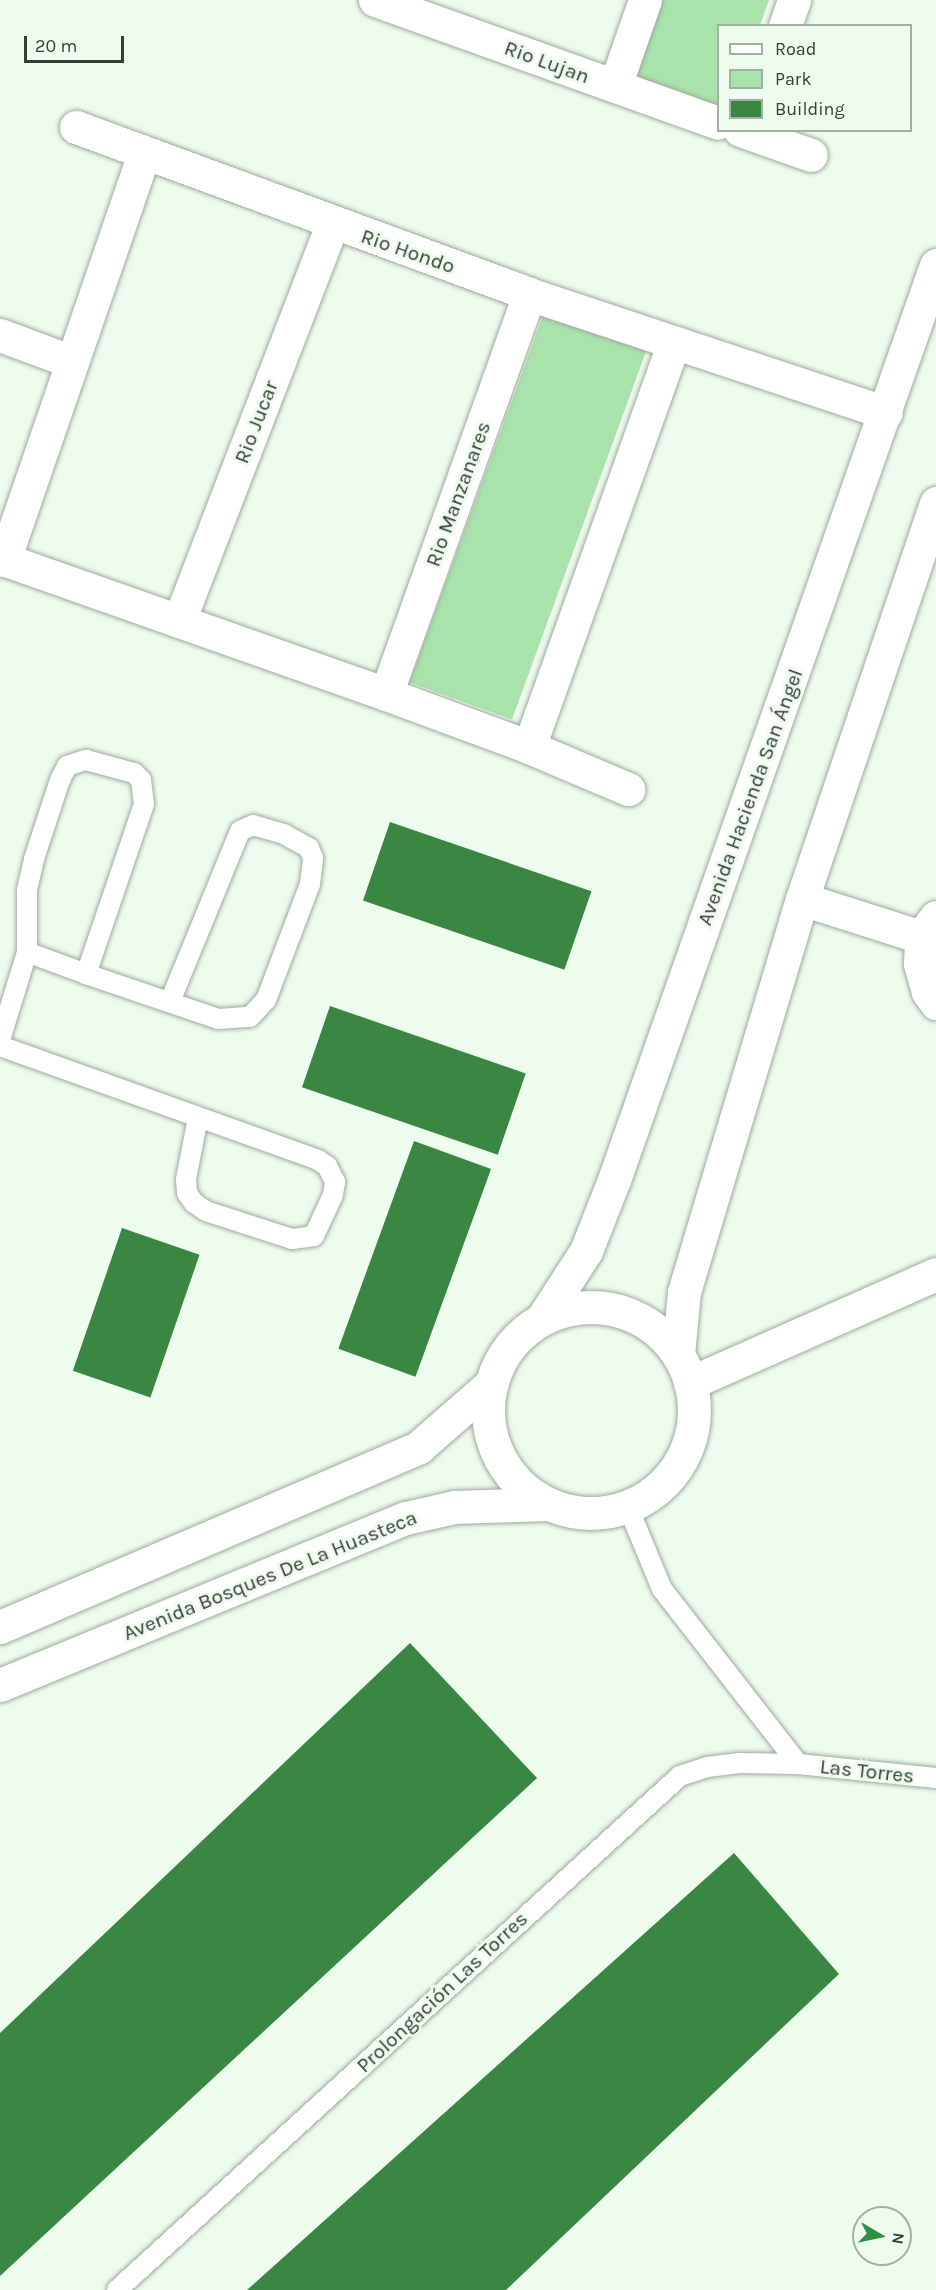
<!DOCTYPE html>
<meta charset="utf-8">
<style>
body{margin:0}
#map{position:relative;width:936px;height:2290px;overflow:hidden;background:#eefcee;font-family:Karla,sans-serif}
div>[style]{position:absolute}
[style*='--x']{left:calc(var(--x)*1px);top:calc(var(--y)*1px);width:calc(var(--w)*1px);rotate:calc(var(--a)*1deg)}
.green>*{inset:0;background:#a9e3ac;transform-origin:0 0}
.building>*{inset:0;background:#398743;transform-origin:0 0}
.roads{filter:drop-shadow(0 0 2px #9daa9d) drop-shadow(0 0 2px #9daa9d)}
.service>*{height:20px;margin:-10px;padding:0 10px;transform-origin:10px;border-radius:10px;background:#fff}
.minor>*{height:33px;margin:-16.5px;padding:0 16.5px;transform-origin:16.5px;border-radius:16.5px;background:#fff}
.tertiary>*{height:33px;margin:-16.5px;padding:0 16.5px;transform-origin:16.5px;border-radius:16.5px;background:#fff}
.tertiary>.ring{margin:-16.5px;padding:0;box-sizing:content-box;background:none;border:33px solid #fff;border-radius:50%}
span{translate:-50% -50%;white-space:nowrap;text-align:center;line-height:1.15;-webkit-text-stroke:6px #eefcee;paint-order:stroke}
.street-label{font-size:21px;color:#363c37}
.legend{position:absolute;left:717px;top:24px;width:195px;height:108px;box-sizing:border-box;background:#eefcee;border:2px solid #a4afa5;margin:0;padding:8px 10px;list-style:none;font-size:18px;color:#363c37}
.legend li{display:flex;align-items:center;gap:12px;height:30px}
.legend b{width:30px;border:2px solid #a4afa5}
.north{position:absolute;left:852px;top:2206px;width:60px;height:60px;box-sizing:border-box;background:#eefcee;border:2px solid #a4afa5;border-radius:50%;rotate:99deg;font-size:16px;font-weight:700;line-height:24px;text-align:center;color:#363c37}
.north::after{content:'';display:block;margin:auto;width:21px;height:27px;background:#328e40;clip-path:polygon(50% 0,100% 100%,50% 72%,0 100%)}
.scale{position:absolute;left:24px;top:36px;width:100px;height:27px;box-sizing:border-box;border:3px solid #363c37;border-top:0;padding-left:8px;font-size:18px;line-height:21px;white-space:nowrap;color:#363c37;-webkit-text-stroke:4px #eefcee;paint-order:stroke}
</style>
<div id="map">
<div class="green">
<i style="clip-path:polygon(658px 0,769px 0,760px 25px,718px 26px,718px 113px,629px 80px)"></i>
<i style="left:544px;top:313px;width:109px;height:393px;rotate:20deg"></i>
</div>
<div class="building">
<i style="left:390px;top:822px;width:213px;height:83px;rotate:19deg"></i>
<i style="left:330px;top:1006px;width:207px;height:86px;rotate:19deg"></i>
<i style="left:414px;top:1141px;width:82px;height:221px;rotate:20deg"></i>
<i style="left:122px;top:1228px;width:82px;height:151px;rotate:19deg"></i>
<i style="clip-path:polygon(410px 1643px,537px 1778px,0 2276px,0 2033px)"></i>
<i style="clip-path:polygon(734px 1853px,839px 1974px,506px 2290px,247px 2290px)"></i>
</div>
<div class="roads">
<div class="service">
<i style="--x:86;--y:974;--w:139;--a:18.8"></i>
<i style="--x:218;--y:1019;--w:32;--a:-4"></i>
<i style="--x:250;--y:1017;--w:23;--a:-47"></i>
<i style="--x:266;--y:1000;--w:124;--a:-69.2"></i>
<i style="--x:310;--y:884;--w:26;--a:-83"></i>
<i style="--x:313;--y:858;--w:11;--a:-112"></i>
<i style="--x:309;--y:848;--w:29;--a:-151"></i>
<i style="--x:284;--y:834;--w:32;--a:-164"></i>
<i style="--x:253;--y:825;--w:14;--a:155"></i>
<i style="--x:240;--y:831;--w:185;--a:112.3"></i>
<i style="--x:0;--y:1040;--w:92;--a:-72.9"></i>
<i style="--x:27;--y:952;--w:62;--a:-90"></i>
<i style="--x:27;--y:890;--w:32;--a:-77"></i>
<i style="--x:34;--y:859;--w:83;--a:-71.8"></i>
<i style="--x:60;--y:780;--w:16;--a:-63"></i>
<i style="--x:67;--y:766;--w:20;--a:-18"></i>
<i style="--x:86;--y:760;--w:50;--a:15.2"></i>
<i style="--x:134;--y:773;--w:10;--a:45"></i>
<i style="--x:141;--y:780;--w:24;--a:83"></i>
<i style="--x:144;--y:804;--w:180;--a:108.8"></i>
<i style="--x:86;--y:974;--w:63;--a:-159.6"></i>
<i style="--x:0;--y:1046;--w:338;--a:19.7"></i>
<i style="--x:318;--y:1160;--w:11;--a:34"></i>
<i style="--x:327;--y:1166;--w:18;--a:63"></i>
<i style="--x:335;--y:1182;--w:13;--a:99"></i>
<i style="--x:333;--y:1195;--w:45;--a:114.9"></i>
<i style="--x:314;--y:1236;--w:22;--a:172"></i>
<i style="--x:292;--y:1239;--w:90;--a:-162"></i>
<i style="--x:206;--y:1211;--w:14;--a:-146"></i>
<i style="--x:194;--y:1203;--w:12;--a:-125"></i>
<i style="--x:187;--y:1193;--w:14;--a:-94"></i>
<i style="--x:186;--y:1179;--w:62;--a:-78.9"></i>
<i style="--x:628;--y:1507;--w:89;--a:67.5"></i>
<i style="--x:662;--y:1589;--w:222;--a:52.1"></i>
<i style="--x:117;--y:2290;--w:762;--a:-42.4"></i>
<i style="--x:680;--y:1776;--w:28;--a:-18"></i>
<i style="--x:707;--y:1767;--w:31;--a:-7"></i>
<i style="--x:738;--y:1763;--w:60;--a:1"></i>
<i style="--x:798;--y:1764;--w:139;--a:5.8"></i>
</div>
<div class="minor">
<i style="--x:375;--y:0;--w:364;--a:19.7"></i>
<i style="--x:785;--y:26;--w:28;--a:-71"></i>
<i style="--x:615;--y:86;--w:91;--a:-70.8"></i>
<i style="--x:76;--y:127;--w:483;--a:20.2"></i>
<i style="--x:529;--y:294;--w:376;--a:18.4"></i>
<i style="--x:740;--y:130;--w:75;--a:19.4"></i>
<i style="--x:0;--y:335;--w:75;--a:20.4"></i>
<i style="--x:0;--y:558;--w:409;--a:19.4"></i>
<i style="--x:386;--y:694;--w:153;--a:20.3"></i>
<i style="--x:529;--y:747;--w:108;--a:23"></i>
<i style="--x:4;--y:560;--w:430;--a:-71"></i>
<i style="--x:179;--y:621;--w:425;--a:-68.9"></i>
<i style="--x:386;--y:694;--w:425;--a:-70.3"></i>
<i style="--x:529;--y:747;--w:429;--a:-70.3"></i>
<i style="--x:802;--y:899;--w:125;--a:17.7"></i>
<i style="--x:936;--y:917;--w:25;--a:127"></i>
<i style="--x:921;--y:937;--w:27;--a:92"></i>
<i style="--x:920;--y:964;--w:29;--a:74"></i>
<i style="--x:928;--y:992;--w:14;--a:54"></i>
<i style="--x:690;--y:1383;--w:269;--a:-23.9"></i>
</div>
<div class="tertiary">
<i class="ring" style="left:488px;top:1307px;width:173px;height:173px"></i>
<i style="--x:542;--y:1319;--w:81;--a:-57.1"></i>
<i style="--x:586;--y:1251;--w:76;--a:-68.5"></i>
<i style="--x:614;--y:1180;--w:970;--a:-70.61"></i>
<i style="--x:678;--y:1355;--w:63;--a:-84.6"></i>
<i style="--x:684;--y:1292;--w:410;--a:-73.3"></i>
<i style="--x:802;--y:899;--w:418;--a:-71.3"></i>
<i style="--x:0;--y:1627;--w:456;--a:-23.2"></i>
<i style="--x:419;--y:1447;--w:97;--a:-41.2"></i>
<i style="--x:0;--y:1685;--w:439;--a:-22.4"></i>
<i style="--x:406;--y:1518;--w:49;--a:-12.9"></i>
<i style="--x:454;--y:1507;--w:94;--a:-1.8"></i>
</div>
</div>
<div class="street-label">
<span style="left:547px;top:62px;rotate:20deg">Rio Lujan</span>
<span style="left:408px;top:251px;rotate:19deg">Rio Hondo</span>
<span style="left:256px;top:422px;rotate:-69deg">Rio Jucar</span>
<span style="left:458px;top:494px;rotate:-70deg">Rio Manzanares</span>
<span style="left:750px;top:797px;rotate:-70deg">Avenida Hacienda San Ángel</span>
<span style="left:270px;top:1575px;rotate:-22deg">Avenida Bosques De La Huasteca</span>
<span style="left:867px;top:1771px;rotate:6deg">Las Torres</span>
<span style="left:442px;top:1992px;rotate:-43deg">Prolongación Las Torres</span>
</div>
<ul class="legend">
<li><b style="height:8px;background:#fff"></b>Road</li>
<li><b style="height:16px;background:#a9e3ac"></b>Park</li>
<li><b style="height:16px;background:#398743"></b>Building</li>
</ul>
<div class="north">N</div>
<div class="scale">20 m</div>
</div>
